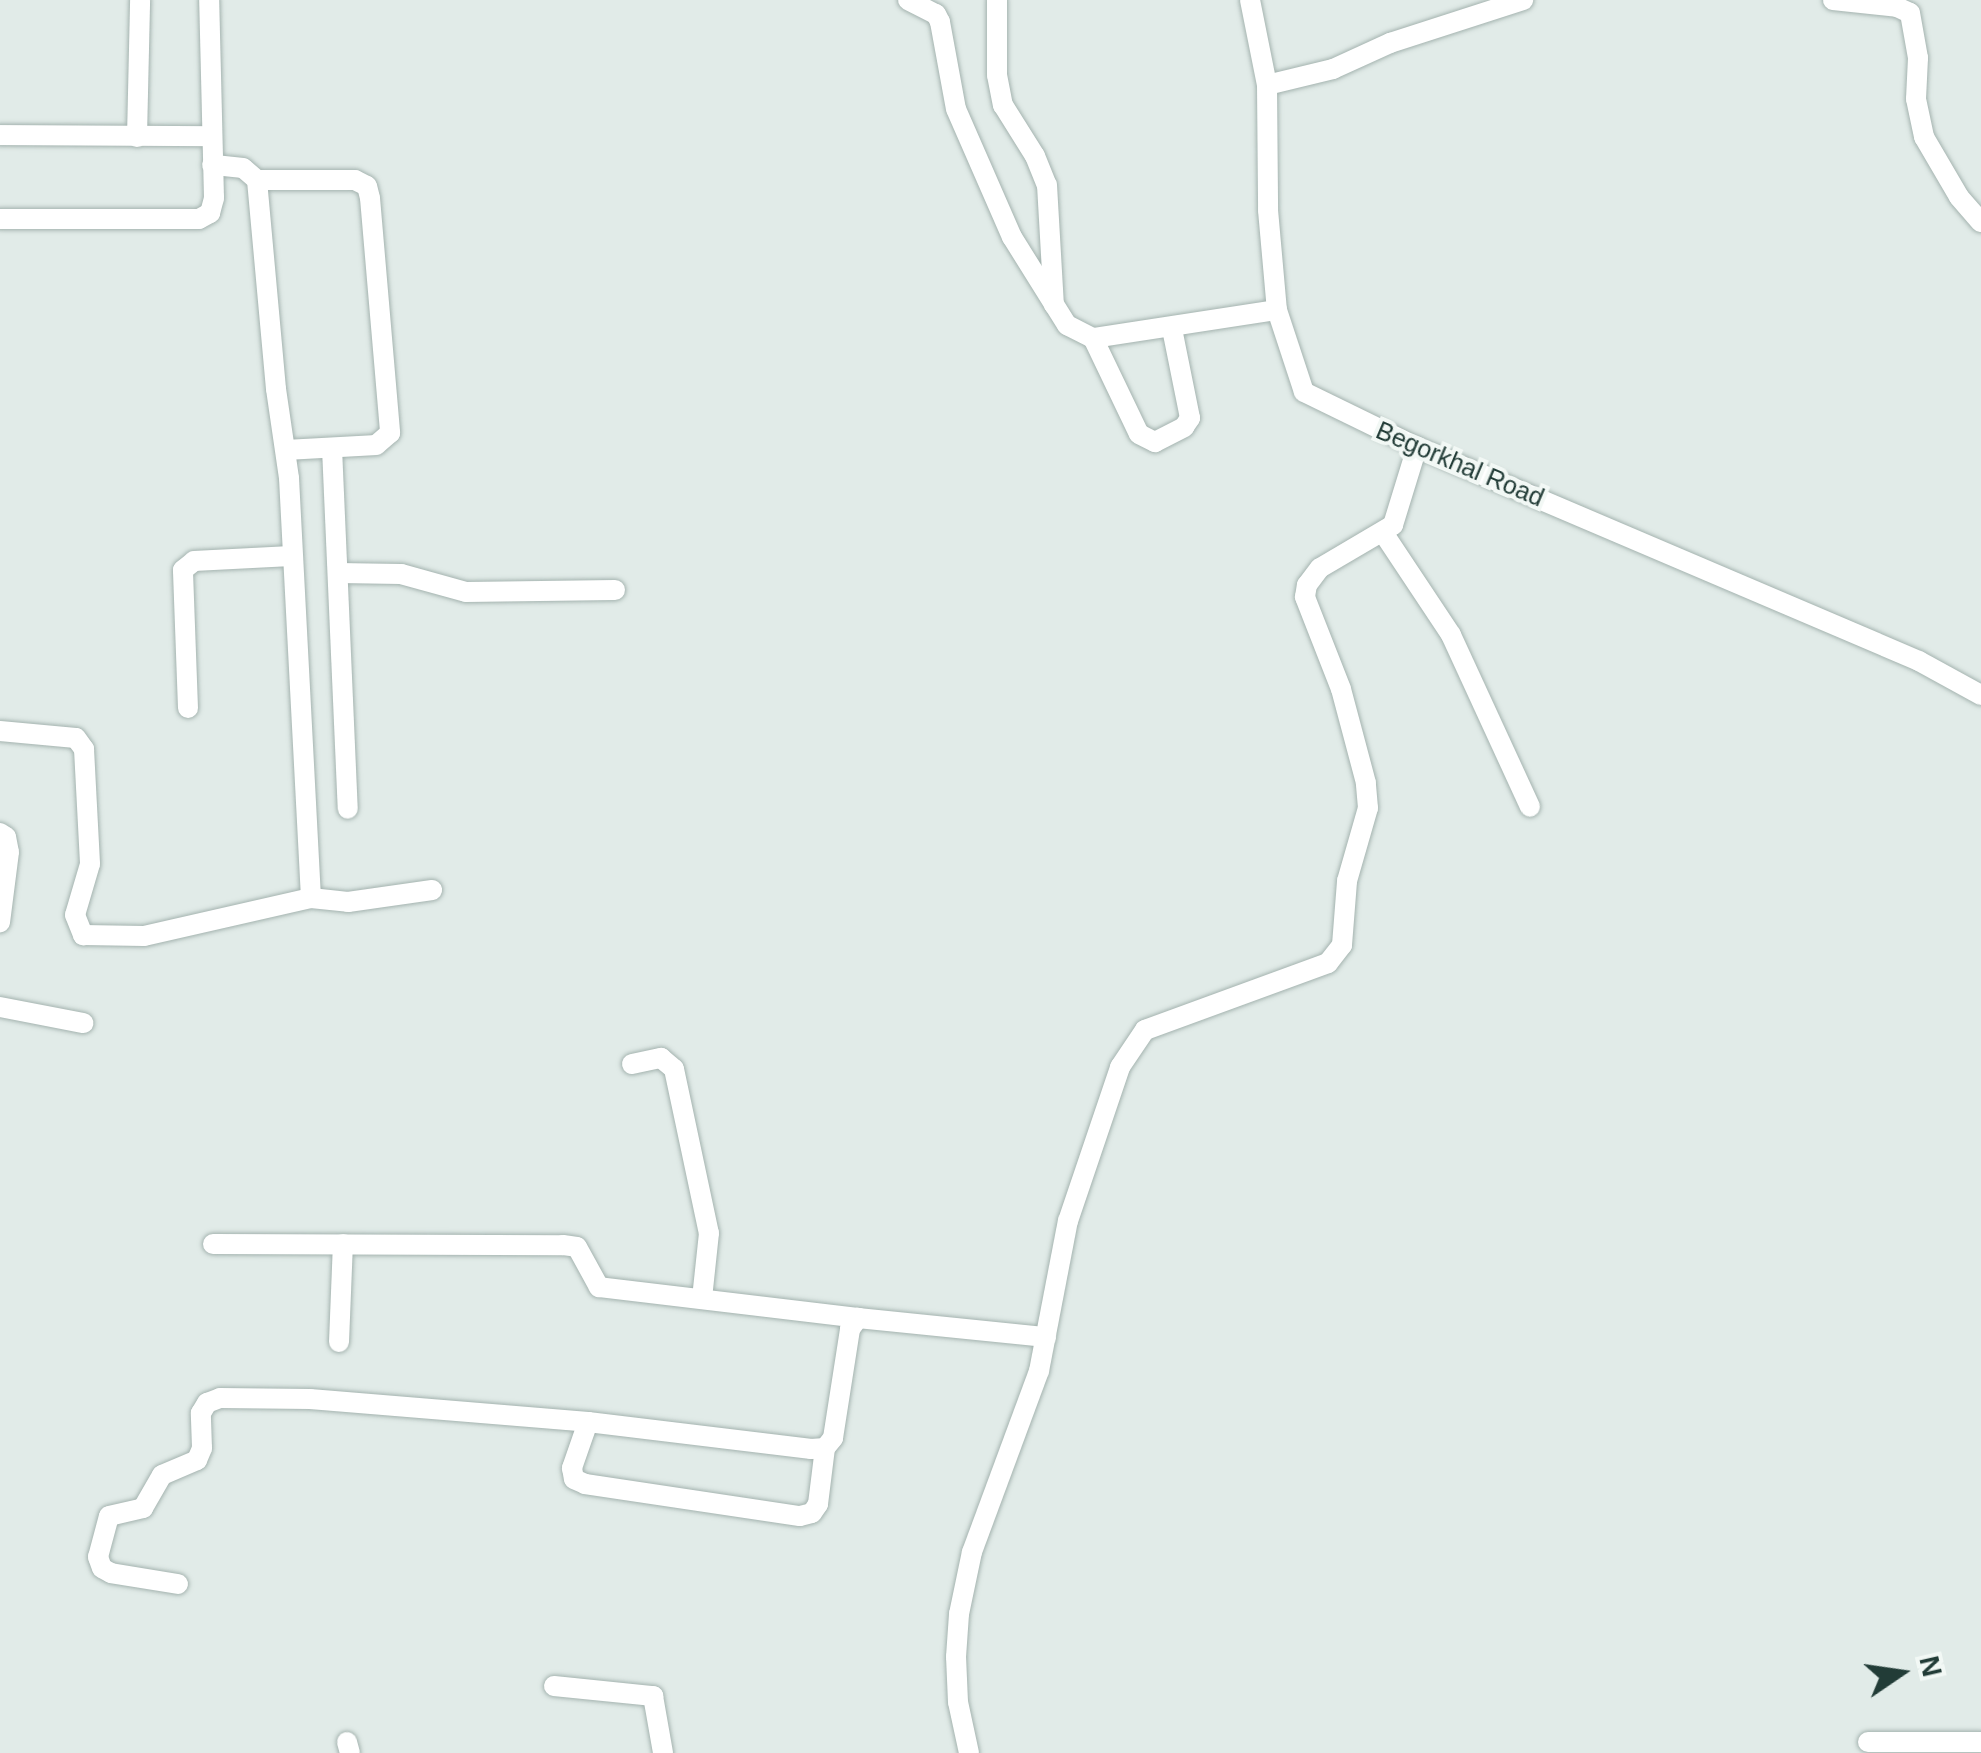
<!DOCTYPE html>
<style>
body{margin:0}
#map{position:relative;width:1981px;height:1753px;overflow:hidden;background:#e1ebe8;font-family:Arial,sans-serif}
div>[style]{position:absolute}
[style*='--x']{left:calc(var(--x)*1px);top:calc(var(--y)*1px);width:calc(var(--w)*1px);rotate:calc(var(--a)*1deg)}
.roads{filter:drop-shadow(0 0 2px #a4b3af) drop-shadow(0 0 2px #a4b3af)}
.minor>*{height:20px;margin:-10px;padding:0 10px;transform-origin:10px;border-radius:10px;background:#fff}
span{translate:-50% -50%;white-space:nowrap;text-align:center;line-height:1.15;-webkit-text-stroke:8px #f2f8f5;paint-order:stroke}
.street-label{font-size:25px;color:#223c37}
.north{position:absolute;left:1851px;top:1623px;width:100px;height:100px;-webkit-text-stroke:8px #f2f8f5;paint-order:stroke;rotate:77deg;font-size:28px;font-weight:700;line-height:40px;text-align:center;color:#223c37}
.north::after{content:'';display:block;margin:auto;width:35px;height:45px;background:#223c37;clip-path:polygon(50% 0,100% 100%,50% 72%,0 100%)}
</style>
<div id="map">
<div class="roads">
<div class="minor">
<i style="--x:908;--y:0;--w:31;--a:27"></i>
<i style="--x:936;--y:14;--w:9;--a:63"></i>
<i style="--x:940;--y:22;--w:88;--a:79.6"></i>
<i style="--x:956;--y:109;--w:140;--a:66.4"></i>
<i style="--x:1012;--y:237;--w:104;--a:58"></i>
<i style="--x:1067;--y:325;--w:29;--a:27"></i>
<i style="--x:1093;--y:338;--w:186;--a:-8.7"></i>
<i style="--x:997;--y:0;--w:75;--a:90"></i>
<i style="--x:997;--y:75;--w:31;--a:79"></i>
<i style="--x:1003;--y:105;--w:60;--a:57.9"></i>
<i style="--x:1035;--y:156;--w:31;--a:68"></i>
<i style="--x:1047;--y:185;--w:120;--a:86.7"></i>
<i style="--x:1250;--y:0;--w:87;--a:78.7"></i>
<i style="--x:1267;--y:85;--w:125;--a:89.5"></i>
<i style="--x:1268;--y:210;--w:100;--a:84.9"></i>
<i style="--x:1277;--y:310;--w:86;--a:71.8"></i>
<i style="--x:1304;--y:392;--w:126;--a:26"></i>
<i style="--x:1417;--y:447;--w:546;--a:23.09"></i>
<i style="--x:1919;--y:661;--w:71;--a:28.7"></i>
<i style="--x:1833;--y:0;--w:64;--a:6.2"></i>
<i style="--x:1897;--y:7;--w:14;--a:25"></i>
<i style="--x:1910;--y:13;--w:46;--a:79.9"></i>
<i style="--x:1918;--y:58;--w:41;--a:92.8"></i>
<i style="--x:1916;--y:99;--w:39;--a:78"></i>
<i style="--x:1924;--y:137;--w:69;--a:59.7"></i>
<i style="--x:1959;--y:197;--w:33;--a:49"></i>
<i style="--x:1267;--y:85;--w:68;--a:-13.6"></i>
<i style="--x:1333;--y:69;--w:63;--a:-24.5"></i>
<i style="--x:1390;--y:43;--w:140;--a:-17.9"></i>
<i style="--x:0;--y:135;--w:210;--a:0.3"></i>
<i style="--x:137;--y:137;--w:137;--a:-88.7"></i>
<i style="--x:257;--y:180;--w:98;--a:0"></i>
<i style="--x:355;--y:180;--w:13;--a:27"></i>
<i style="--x:367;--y:186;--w:12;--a:76"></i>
<i style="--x:370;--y:198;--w:236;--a:85.1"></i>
<i style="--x:390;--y:433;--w:18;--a:139"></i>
<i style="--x:376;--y:445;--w:90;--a:176.8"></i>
<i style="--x:0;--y:219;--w:199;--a:0"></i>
<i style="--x:199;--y:219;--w:13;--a:-29"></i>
<i style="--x:210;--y:213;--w:16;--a:-75"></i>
<i style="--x:214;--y:198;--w:198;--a:-91.4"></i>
<i style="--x:1093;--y:338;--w:106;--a:64.4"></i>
<i style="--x:1139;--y:434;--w:18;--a:27"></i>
<i style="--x:1155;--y:442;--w:33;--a:-27"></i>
<i style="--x:1184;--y:427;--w:11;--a:-56"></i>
<i style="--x:1190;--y:418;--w:91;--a:-101.4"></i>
<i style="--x:332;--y:448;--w:361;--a:87.5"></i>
<i style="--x:1384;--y:534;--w:121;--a:56.4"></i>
<i style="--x:1451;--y:635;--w:189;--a:65.3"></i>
<i style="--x:338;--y:573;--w:63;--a:0.9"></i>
<i style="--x:401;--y:574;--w:67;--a:15.5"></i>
<i style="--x:466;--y:592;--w:149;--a:-0.8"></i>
<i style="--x:188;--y:708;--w:138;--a:-92.1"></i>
<i style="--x:183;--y:570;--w:14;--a:-39"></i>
<i style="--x:194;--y:561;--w:97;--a:-3"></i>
<i style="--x:0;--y:731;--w:76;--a:5.3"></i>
<i style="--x:76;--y:738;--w:14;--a:54"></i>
<i style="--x:84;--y:749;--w:115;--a:87"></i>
<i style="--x:90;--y:864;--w:53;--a:106.4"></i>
<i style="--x:75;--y:915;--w:22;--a:68"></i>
<i style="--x:83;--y:935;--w:61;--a:0.9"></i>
<i style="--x:144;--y:936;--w:171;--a:-12.8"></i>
<i style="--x:311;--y:898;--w:421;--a:-93"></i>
<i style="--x:289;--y:478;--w:90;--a:-98.3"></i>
<i style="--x:276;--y:389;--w:210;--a:-95.2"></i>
<i style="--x:257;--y:180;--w:18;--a:-139"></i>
<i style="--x:243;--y:168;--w:31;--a:-174"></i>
<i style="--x:0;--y:833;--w:7;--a:34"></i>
<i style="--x:6;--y:837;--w:15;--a:79"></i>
<i style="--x:9;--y:852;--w:71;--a:97.3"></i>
<i style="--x:311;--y:898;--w:37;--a:6"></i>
<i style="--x:348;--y:902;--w:85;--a:-8.1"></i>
<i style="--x:0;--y:1007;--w:85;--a:10.9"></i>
<i style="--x:632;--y:1064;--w:30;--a:-12"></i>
<i style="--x:661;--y:1058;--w:17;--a:40"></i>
<i style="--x:674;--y:1069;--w:168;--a:78"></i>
<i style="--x:709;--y:1233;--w:65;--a:96.1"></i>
<i style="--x:213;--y:1244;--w:350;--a:0.2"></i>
<i style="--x:563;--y:1245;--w:14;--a:8"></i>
<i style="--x:577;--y:1247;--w:46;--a:61.2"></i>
<i style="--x:599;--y:1287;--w:261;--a:6.8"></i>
<i style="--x:339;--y:1342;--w:98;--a:-87.7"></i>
<i style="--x:588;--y:1422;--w:49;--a:109.2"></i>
<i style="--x:572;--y:1468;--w:11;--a:80"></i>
<i style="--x:574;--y:1479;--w:12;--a:24"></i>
<i style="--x:585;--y:1484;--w:217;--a:8.5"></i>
<i style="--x:800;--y:1516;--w:12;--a:-14"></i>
<i style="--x:812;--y:1513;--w:11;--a:-56"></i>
<i style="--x:818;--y:1504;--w:56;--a:-82.9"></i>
<i style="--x:178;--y:1584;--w:68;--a:-170.7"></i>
<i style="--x:111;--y:1573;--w:10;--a:-151"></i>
<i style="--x:102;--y:1568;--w:12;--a:-110"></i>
<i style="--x:98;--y:1557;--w:42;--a:-75"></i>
<i style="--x:109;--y:1516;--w:35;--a:-13"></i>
<i style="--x:143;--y:1508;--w:38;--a:-60"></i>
<i style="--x:162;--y:1475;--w:38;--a:-23"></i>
<i style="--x:197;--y:1460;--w:13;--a:-67"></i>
<i style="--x:202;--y:1448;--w:35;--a:-92"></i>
<i style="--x:201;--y:1413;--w:12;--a:-59"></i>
<i style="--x:207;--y:1403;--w:14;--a:-21"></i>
<i style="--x:220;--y:1398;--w:90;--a:0.6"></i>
<i style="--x:310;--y:1399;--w:279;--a:4.7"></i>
<i style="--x:588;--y:1422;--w:225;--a:6.9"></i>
<i style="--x:811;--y:1449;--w:14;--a:-4"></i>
<i style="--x:825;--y:1448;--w:13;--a:-51"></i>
<i style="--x:833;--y:1438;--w:110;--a:-81.1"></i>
<i style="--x:850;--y:1329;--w:14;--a:-54"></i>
<i style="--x:858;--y:1318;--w:189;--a:5.8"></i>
<i style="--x:554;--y:1686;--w:100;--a:5.8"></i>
<i style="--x:653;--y:1696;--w:58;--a:80"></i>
<i style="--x:347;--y:1742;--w:11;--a:75"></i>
<i style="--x:1868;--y:1742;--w:113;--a:0"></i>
<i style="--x:969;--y:1753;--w:52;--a:-102.2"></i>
<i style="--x:958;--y:1702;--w:45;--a:-92.5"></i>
<i style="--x:956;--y:1657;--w:43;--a:-86"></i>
<i style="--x:959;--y:1614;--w:63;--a:-78.2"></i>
<i style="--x:972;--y:1552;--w:193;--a:-69.7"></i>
<i style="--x:1039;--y:1371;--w:153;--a:-79.1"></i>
<i style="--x:1068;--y:1221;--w:163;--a:-71.3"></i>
<i style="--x:1120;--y:1067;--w:45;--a:-56"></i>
<i style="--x:1145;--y:1030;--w:195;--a:-20.1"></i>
<i style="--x:1328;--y:963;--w:23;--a:-52"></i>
<i style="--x:1342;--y:945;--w:64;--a:-85.5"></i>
<i style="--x:1347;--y:881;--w:76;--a:-74"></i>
<i style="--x:1368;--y:808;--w:25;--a:-95"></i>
<i style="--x:1366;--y:783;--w:97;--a:-104.9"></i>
<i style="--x:1341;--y:689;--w:99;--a:-111.4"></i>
<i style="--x:1305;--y:597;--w:12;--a:-81"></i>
<i style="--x:1307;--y:585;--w:21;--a:-53"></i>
<i style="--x:1320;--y:568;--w:85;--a:-30.5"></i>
<i style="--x:1393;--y:525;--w:82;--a:-72.9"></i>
</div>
</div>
<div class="street-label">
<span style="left:1460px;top:464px;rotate:23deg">Begorkhal Road</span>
</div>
<div class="north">N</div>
</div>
